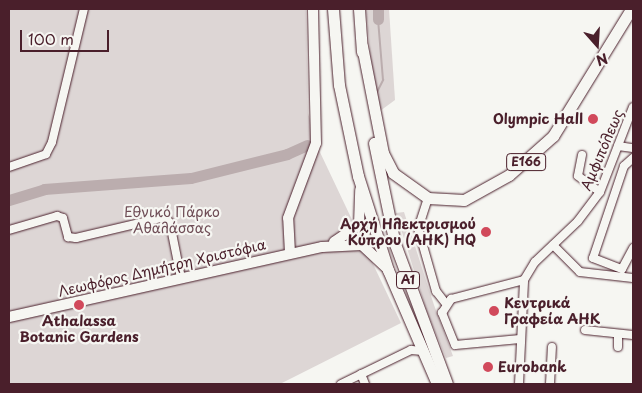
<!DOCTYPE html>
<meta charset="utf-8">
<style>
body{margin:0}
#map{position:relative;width:642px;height:393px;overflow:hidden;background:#f6f6f2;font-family:"Playpen Sans",sans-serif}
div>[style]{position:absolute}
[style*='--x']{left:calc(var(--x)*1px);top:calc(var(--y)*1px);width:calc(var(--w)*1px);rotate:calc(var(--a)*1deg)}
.green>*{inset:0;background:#ddd6d5}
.stream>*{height:2px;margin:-1px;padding:0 1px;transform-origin:1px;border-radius:1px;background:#bbadae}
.river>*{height:11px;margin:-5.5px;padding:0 5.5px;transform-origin:5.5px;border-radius:5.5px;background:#bbadae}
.roads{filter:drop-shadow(0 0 1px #4a1f2b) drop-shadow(0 0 1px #4a1f2b)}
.minor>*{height:8px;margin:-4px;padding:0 4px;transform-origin:4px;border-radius:4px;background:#f6f6f2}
.major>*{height:10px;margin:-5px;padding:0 5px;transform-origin:5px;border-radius:5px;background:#f6f6f2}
.highway>*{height:11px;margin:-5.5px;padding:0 5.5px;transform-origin:5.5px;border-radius:5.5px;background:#f6f6f2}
.dots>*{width:14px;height:14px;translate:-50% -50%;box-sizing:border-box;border:2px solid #f6f6f2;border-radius:50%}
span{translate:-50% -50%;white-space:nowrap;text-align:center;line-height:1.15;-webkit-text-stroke:4.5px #f6f6f2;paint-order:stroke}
.shield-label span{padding:1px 4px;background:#f6f6f2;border:1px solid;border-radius:4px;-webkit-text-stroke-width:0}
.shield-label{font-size:12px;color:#4a1f2b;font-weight:700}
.poi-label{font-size:14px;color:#4a1f2b;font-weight:700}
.right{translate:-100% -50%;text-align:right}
.left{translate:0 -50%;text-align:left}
.street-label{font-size:14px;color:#4a1f2b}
.park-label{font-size:14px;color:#6f4d56}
.frame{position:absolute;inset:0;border:10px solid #4a1f2b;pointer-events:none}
.north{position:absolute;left:572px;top:20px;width:50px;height:50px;-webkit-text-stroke:4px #f6f6f2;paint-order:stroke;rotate:161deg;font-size:14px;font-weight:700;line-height:20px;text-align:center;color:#4a1f2b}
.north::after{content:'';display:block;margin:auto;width:18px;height:22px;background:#4a1f2b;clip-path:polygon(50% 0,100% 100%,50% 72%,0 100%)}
.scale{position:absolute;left:20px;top:30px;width:89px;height:22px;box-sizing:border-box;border:2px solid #4a1f2b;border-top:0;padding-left:6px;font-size:15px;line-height:18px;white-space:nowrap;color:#4a1f2b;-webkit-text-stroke:4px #f6f6f2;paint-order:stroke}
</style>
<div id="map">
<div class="green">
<i style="clip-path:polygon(9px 9px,306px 9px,308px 113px,318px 148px,401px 323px,280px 384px,9px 384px)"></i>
<i style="clip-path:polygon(366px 9px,389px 9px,395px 100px,380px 111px,373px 85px)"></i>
<i style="clip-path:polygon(404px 212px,434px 305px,453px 356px,446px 358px,427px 312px,396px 213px)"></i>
</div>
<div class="stream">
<i style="--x:376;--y:94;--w:16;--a:-63"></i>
<i style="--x:383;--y:80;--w:61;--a:-94.7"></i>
</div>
<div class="river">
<i style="--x:378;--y:9;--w:10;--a:90"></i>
<i style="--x:9;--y:200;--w:37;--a:-17"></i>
<i style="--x:44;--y:189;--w:147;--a:-4.3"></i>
<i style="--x:191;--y:178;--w:99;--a:-14"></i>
<i style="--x:287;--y:154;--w:22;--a:-24"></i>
</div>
<div class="roads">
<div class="minor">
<i style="--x:618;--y:146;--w:15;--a:8"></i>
<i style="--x:582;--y:155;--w:21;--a:101"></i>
<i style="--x:578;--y:176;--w:27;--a:36"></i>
<i style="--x:633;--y:158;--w:12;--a:138"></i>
<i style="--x:624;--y:166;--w:97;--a:108.6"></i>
<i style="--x:593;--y:258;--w:31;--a:21"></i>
<i style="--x:622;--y:269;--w:24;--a:-62"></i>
<i style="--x:9;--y:167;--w:39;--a:-19"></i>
<i style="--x:46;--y:154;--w:13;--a:-63"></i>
<i style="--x:52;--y:142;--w:137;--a:-76.5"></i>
<i style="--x:428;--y:198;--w:32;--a:108"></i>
<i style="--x:418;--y:228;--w:66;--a:74.1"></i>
<i style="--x:436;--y:291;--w:16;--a:52"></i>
<i style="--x:9;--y:230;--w:50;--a:-16.3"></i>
<i style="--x:57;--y:216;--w:6;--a:18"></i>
<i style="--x:63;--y:218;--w:20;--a:75"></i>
<i style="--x:68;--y:237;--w:8;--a:7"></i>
<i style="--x:76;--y:238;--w:91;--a:-13.3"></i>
<i style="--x:165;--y:217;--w:8;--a:50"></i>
<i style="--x:170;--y:223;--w:56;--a:78.7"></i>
<i style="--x:553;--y:245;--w:38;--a:45"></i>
<i style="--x:580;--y:272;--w:53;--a:6.5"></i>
<i style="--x:585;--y:330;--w:48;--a:5.9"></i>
<i style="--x:520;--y:339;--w:65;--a:174.7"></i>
<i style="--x:455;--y:345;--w:35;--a:-112"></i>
<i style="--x:442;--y:313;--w:17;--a:-57"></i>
<i style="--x:451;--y:299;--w:75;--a:-14.6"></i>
<i style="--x:618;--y:347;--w:13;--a:-90"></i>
<i style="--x:361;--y:374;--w:11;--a:68"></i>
<i style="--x:341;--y:384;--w:78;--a:-25.9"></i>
<i style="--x:411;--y:350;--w:12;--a:5"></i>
<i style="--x:519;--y:384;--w:104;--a:-87.2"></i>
<i style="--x:524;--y:280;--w:21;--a:-59"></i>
<i style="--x:535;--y:262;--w:59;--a:-43.6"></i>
<i style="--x:578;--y:221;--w:36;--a:-53"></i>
<i style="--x:600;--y:192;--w:91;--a:-68.8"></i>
<i style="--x:550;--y:384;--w:37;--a:-87"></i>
</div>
<div class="major">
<i style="--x:334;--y:242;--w:30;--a:-34"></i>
<i style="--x:359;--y:225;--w:35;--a:-88"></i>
<i style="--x:290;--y:253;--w:35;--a:-93"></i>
<i style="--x:288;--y:218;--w:80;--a:-69.5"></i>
<i style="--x:316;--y:143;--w:134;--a:-91.3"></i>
<i style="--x:9;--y:317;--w:321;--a:-12.6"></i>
<i style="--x:322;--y:247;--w:40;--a:-2.9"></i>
<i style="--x:362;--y:245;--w:33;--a:43"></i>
</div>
<div class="highway">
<i style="--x:333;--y:9;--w:76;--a:85.5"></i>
<i style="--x:339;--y:85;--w:93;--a:78.2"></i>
<i style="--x:358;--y:176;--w:99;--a:72.3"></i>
<i style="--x:388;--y:270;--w:124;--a:66.7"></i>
<i style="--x:359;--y:9;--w:43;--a:86"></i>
<i style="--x:362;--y:46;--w:109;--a:78.9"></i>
<i style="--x:383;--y:153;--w:22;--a:63"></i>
<i style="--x:393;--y:173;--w:43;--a:35.5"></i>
<i style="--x:428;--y:198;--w:36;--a:3"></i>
<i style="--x:464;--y:200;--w:51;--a:-29.1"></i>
<i style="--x:509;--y:175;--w:59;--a:-41.6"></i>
<i style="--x:553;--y:136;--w:149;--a:-58.4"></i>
<i style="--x:374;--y:143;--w:103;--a:78.3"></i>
<i style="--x:395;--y:244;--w:149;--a:69.6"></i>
</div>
</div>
<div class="dots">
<i style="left:593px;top:119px;background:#d1495b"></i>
<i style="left:486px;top:232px;background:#d1495b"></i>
<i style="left:79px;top:305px;background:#d1495b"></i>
<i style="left:494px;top:311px;background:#d1495b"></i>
<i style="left:488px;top:367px;background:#d1495b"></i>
</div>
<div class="shield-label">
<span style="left:526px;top:162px">E166</span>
<span style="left:408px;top:280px">A1</span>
</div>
<div class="poi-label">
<span class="right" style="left:583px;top:119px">Olympic Hall</span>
<span class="right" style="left:476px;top:232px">Αρχή Ηλεκτρισμού<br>Κύπρου (ΑΗΚ) HQ</span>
<span class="left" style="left:504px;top:311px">Κεντρικά<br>Γραφεία ΑΗΚ</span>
<span style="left:79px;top:329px">Athalassa<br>Botanic Gardens</span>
<span class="left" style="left:498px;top:367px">Eurobank</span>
</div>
<div class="street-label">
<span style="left:602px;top:150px;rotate:-67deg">Αμφιπόλεως</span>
<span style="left:162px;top:268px;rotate:-13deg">Λεωφόρος Δημήτρη Χριστόφια</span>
</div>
<div class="park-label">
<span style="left:172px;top:220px">Εθνικό Πάρκο<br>Αθαλάσσας</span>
</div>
<div class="frame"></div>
<div class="north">N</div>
<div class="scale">100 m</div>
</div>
